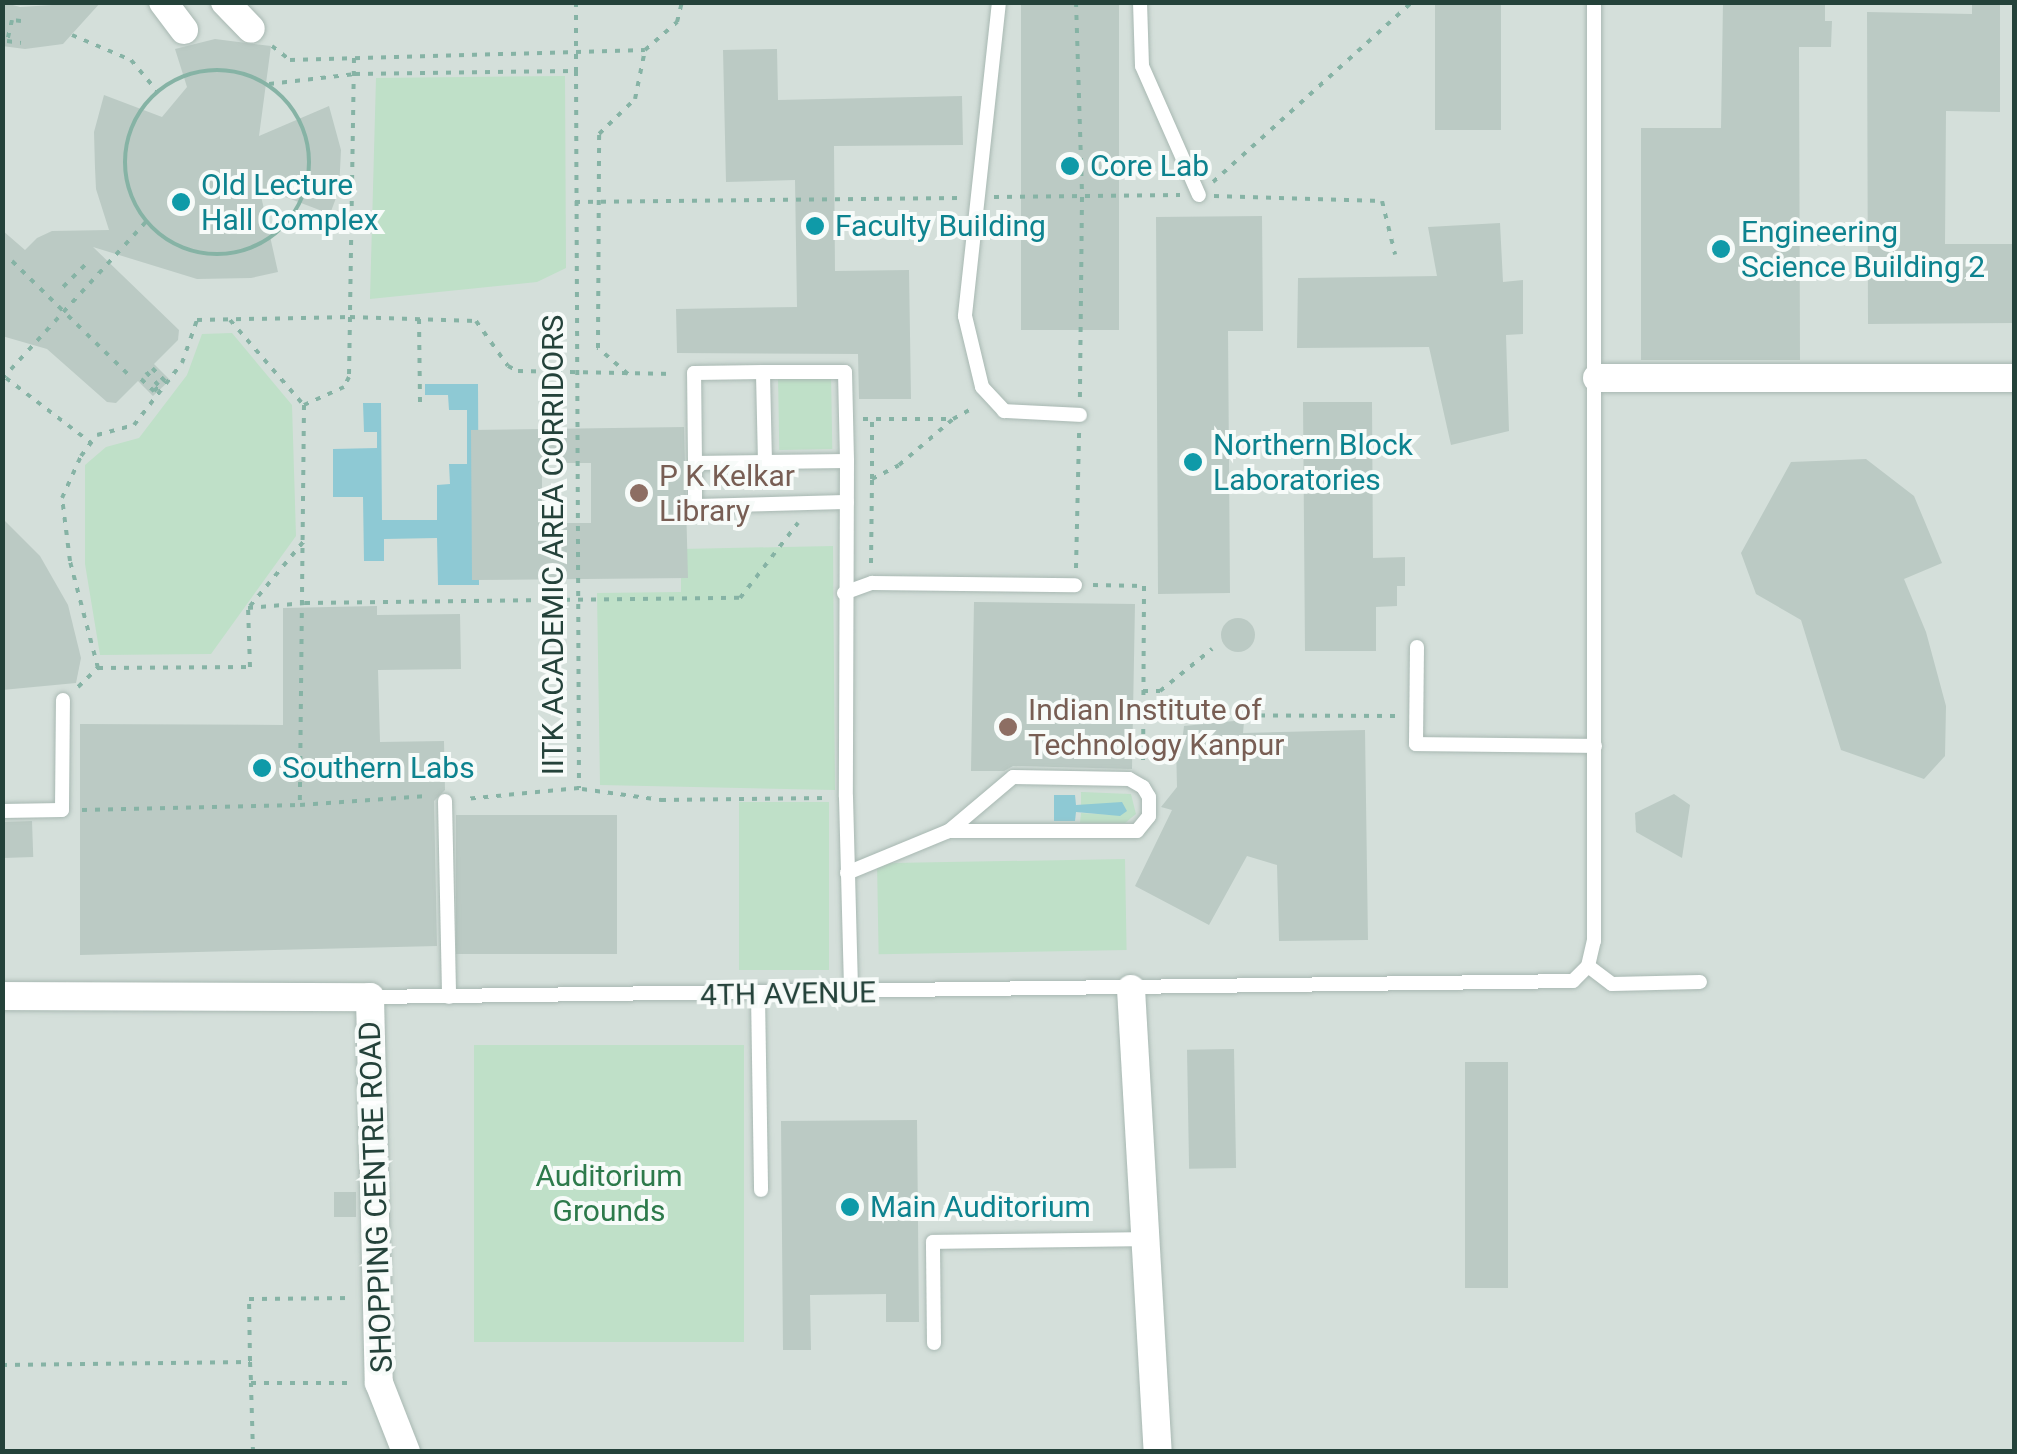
<!DOCTYPE html>
<style>
body{margin:0}
#map{position:relative;width:2017px;height:1454px;overflow:hidden;background:#e6efeb;font-family:Roboto,sans-serif}
div>[style]{position:absolute}
[style*='--x']{left:calc(var(--x)*1px);top:calc(var(--y)*1px);width:calc(var(--w)*1px);rotate:calc(var(--a)*1deg)}
.built>*{inset:0;background:#d4dfda;transform-origin:0 0}
.green>*{inset:0;background:#bfe0c8;transform-origin:0 0}
.water>*{inset:0;background:#8ec9d4}
.building>*{inset:0;background:#bbcac4;transform-origin:0 0}
.round{border-radius:50%}
.path>*{height:4px;margin-top:-2px;transform-origin:0;background:repeating-linear-gradient(90deg,#86b3a5 0 5px,transparent 0 13px)}
.path>.ring{margin:-2px;padding:0;box-sizing:content-box;background:none;border:4px solid #86b3a5;border-radius:50%}
.roads{filter:drop-shadow(0 0 2px #a8b8b2) drop-shadow(0 0 2px #a8b8b2)}
.service>*{height:14px;margin:-7px;padding:0 7px;transform-origin:7px;border-radius:7px;background:#fff}
.minor>*{height:28px;margin:-14px;padding:0 14px;transform-origin:14px;border-radius:14px;background:#fff}
.dots>*{width:28px;height:28px;translate:-50% -50%;box-sizing:border-box;border:5px solid #f7fbf9;border-radius:50%}
span{translate:-50% -50%;white-space:nowrap;text-align:center;line-height:1.15;-webkit-text-stroke:8px #f7fbf9;paint-order:stroke}
.culture-label{font-size:30px;color:#0d838f}
.left{translate:0 -50%;text-align:left}
.education-label{font-size:30px;color:#785e54}
.street-label{font-size:30px;color:#24423a}
.park-label{font-size:30px;color:#2d7a4b}
.frame{position:absolute;inset:0;border:5px solid #24423a;pointer-events:none}
</style>
<div id="map">
<div class="built">
<i style="left:3px;top:3px;width:2011px;height:1449px"></i>
</div>
<div class="green">
<i style="clip-path:polygon(565px 76px,566px 268px,537px 282px,370px 299px,376px 78px)"></i>
<i style="clip-path:polygon(232px 333px,292px 405px,296px 536px,211px 654px,100px 655px,85px 564px,85px 465px,106px 447px,139px 438px,187px 375px,202px 334px)"></i>
<i style="left:831px;top:375px;width:74px;height:53px;rotate:89deg"></i>
<i style="clip-path:polygon(833px 546px,835px 790px,600px 785px,597px 593px,681px 592px,681px 549px)"></i>
<i style="clip-path:polygon(1081px 792px,1131px 794px,1136px 814px,1125px 823px,1080px 823px,1081px 813px,1116px 815px,1112px 806px,1081px 805px)"></i>
<i style="left:739px;top:802px;width:90px;height:168px"></i>
<i style="left:1125px;top:859px;width:91px;height:248px;rotate:89deg"></i>
<i style="left:474px;top:1045px;width:270px;height:297px"></i>
</div>
<div class="water">
<i style="clip-path:polygon(425px 384px,478px 384px,479px 585px,438px 585px,437px 538px,384px 539px,384px 561px,364px 561px,363px 497px,333px 497px,333px 449px,377px 448px,377px 432px,364px 432px,363px 403px,381px 403px,382px 520px,437px 520px,437px 485px,450px 484px,449px 464px,467px 464px,467px 410px,449px 410px,448px 395px,425px 395px)"></i>
<i style="clip-path:polygon(1054px 795px,1075px 795px,1076px 805px,1122px 802px,1127px 811px,1120px 816px,1076px 812px,1075px 821px,1054px 821px)"></i>
</div>
<div class="building">
<i style="clip-path:polygon(2px 2px,20px 7px,101px 2px,63px 44px,25px 49px,2px 46px)"></i>
<i style="left:1021px;top:2px;width:98px;height:328px"></i>
<i style="left:1435px;top:2px;width:66px;height:128px"></i>
<i style="clip-path:polygon(1723px 2px,1825px 2px,1825px 21px,1832px 21px,1831px 47px,1799px 47px,1800px 360px,1641px 360px,1641px 128px,1721px 128px)"></i>
<i style="clip-path:polygon(1972px 2px,2000px 2px,2000px 112px,1946px 111px,1945px 244px,2014px 244px,2014px 323px,1868px 324px,1867px 12px,1972px 14px)"></i>
<i style="clip-path:polygon(215px 39px,271px 46px,259px 136px,329px 106px,341px 150px,339px 190px,330px 214px,259px 187px,278px 272px,251px 278px,197px 279px,93px 247px,179px 330px,178px 340px,154px 364px,170px 380px,153px 396px,138px 381px,116px 403px,107px 402px,47px 349px,2px 336px,2px 230px,25px 250px,37px 238px,52px 231px,109px 230px,96px 189px,95px 168px,94px 132px,104px 95px,162px 117px,187px 87px,175px 49px)"></i>
<i style="clip-path:polygon(777px 49px,778px 100px,962px 96px,963px 145px,834px 146px,835px 271px,909px 270px,911px 399px,859px 399px,858px 354px,677px 353px,676px 309px,797px 307px,795px 180px,726px 182px,723px 50px)"></i>
<i style="clip-path:polygon(1262px 216px,1263px 331px,1228px 331px,1230px 593px,1158px 594px,1156px 217px)"></i>
<i style="clip-path:polygon(1500px 223px,1503px 282px,1523px 280px,1523px 334px,1506px 335px,1509px 431px,1451px 445px,1429px 347px,1297px 348px,1298px 278px,1437px 276px,1428px 227px)"></i>
<i style="clip-path:polygon(1303px 402px,1372px 402px,1373px 558px,1405px 557px,1405px 586px,1397px 586px,1397px 606px,1376px 607px,1376px 651px,1305px 651px)"></i>
<i style="clip-path:polygon(evenodd,684px 427px,688px 578px,472px 580px,471px 430px,684px 427px,542px 463px,591px 463px,591px 523px,542px 523px,542px 463px)"></i>
<i style="clip-path:polygon(1866px 459px,1914px 496px,1942px 563px,1904px 579px,1926px 632px,1946px 706px,1945px 756px,1924px 779px,1841px 750px,1801px 620px,1756px 594px,1741px 553px,1791px 462px)"></i>
<i style="clip-path:polygon(2px 518px,40px 556px,68px 605px,81px 658px,76px 683px,2px 690px)"></i>
<i style="clip-path:polygon(974px 602px,1135px 604px,1132px 769px,1013px 766px,1004px 771px,971px 771px)"></i>
<i style="clip-path:polygon(377px 606px,377px 615px,460px 614px,461px 669px,378px 670px,380px 742px,444px 741px,445px 790px,434px 801px,437px 946px,80px 955px,80px 724px,283px 725px,283px 608px)"></i>
<i class="round" style="left:1221px;top:618px;width:34px;height:34px"></i>
<i style="clip-path:polygon(1234px 721px,1244px 722px,1243px 733px,1365px 730px,1368px 940px,1279px 941px,1277px 865px,1247px 856px,1209px 925px,1135px 886px,1172px 810px,1161px 807px,1177px 787px,1176px 744px,1182px 742px,1184px 726px)"></i>
<i style="clip-path:polygon(1674px 794px,1690px 805px,1682px 858px,1636px 832px,1635px 813px)"></i>
<i style="left:456px;top:815px;width:161px;height:139px"></i>
<i style="left:32px;top:821px;width:36px;height:30px;rotate:88deg"></i>
<i style="left:1234px;top:1049px;width:119px;height:47px;rotate:89deg"></i>
<i style="left:1465px;top:1062px;width:43px;height:226px"></i>
<i style="clip-path:polygon(917px 1120px,919px 1322px,886px 1322px,886px 1294px,810px 1295px,811px 1350px,783px 1350px,781px 1121px)"></i>
<i style="left:334px;top:1192px;width:22px;height:25px"></i>
</div>
<div class="path">
<i style="--x:576;--y:2;--w:69;--a:90"></i>
<i style="--x:1076;--y:2;--w:195;--a:88.2"></i>
<i style="--x:1082;--y:197;--w:201;--a:90.6"></i>
<i style="--x:21;--y:21;--w:9;--a:-174"></i>
<i style="--x:12;--y:20;--w:22;--a:103"></i>
<i style="--x:7;--y:41;--w:14;--a:8"></i>
<i style="--x:72;--y:35;--w:64;--a:23"></i>
<i style="--x:131;--y:60;--w:40;--a:50"></i>
<i style="--x:272;--y:46;--w:23;--a:38"></i>
<i style="--x:290;--y:60;--w:355;--a:-1.6"></i>
<i style="--x:645;--y:50;--w:43;--a:-41.2"></i>
<i style="--x:677;--y:22;--w:21;--a:-76"></i>
<i style="--x:354;--y:58;--w:259;--a:90.9"></i>
<i style="--x:350;--y:317;--w:126;--a:1.8"></i>
<i style="--x:476;--y:321;--w:55;--a:54.6"></i>
<i style="--x:508;--y:366;--w:11;--a:27"></i>
<i style="--x:518;--y:371;--w:156;--a:1.1"></i>
<i class="ring" style="left:125px;top:70px;width:180px;height:180px"></i>
<i style="--x:269;--y:84;--w:87;--a:-6.6"></i>
<i style="--x:355;--y:74;--w:221;--a:-0.8"></i>
<i style="--x:576;--y:71;--w:717;--a:89.76"></i>
<i style="--x:579;--y:788;--w:115;--a:174.5"></i>
<i style="--x:1213;--y:182;--w:268;--a:-42.1"></i>
<i style="--x:1214;--y:196;--w:168;--a:1.7"></i>
<i style="--x:1382;--y:201;--w:55;--a:76.2"></i>
<i style="--x:994;--y:197;--w:186;--a:-0.6"></i>
<i style="--x:575;--y:202;--w:385;--a:-0.6"></i>
<i style="--x:12;--y:261;--w:168;--a:44.3"></i>
<i style="--x:63;--y:287;--w:34;--a:-45"></i>
<i style="--x:419;--y:319;--w:86;--a:89.3"></i>
<i style="--x:230;--y:320;--w:110;--a:49.1"></i>
<i style="--x:146;--y:372;--w:19;--a:47"></i>
<i style="--x:628;--y:374;--w:40;--a:-139"></i>
<i style="--x:598;--y:348;--w:214;--a:-89.7"></i>
<i style="--x:599;--y:134;--w:50;--a:-44.2"></i>
<i style="--x:635;--y:99;--w:50;--a:-78.5"></i>
<i style="--x:6;--y:378;--w:106;--a:37.3"></i>
<i style="--x:2;--y:379;--w:213;--a:-47.5"></i>
<i style="--x:141;--y:379;--w:18;--a:43"></i>
<i style="--x:154;--y:391;--w:15;--a:-42"></i>
<i style="--x:165;--y:381;--w:18;--a:-135"></i>
<i style="--x:863;--y:419;--w:90;--a:0"></i>
<i style="--x:872;--y:479;--w:60;--a:-90"></i>
<i style="--x:871;--y:563;--w:84;--a:-89.3"></i>
<i style="--x:872;--y:479;--w:30;--a:-27"></i>
<i style="--x:899;--y:465;--w:71;--a:-40.4"></i>
<i style="--x:953;--y:419;--w:25;--a:-29"></i>
<i style="--x:1076;--y:568;--w:136;--a:-88.7"></i>
<i style="--x:1093;--y:585;--w:51;--a:1.1"></i>
<i style="--x:1144;--y:586;--w:179;--a:90.3"></i>
<i style="--x:250;--y:606;--w:85;--a:-50.3"></i>
<i style="--x:98;--y:668;--w:111;--a:-104.7"></i>
<i style="--x:70;--y:561;--w:64;--a:-97.2"></i>
<i style="--x:62;--y:498;--w:46;--a:-65.7"></i>
<i style="--x:81;--y:456;--w:26;--a:-53"></i>
<i style="--x:97;--y:435;--w:38;--a:-15"></i>
<i style="--x:134;--y:425;--w:78;--a:-52.3"></i>
<i style="--x:182;--y:363;--w:46;--a:-70.8"></i>
<i style="--x:197;--y:320;--w:153;--a:-1.1"></i>
<i style="--x:350;--y:317;--w:60;--a:91"></i>
<i style="--x:349;--y:377;--w:11;--a:117"></i>
<i style="--x:344;--y:387;--w:44;--a:155.8"></i>
<i style="--x:304;--y:405;--w:400;--a:90.6"></i>
<i style="--x:78;--y:687;--w:28;--a:-44"></i>
<i style="--x:98;--y:668;--w:152;--a:-0.4"></i>
<i style="--x:250;--y:667;--w:59;--a:-91.9"></i>
<i style="--x:248;--y:608;--w:57;--a:-5"></i>
<i style="--x:305;--y:603;--w:435;--a:-0.7"></i>
<i style="--x:740;--y:598;--w:95;--a:-52.3"></i>
<i style="--x:1143;--y:691;--w:17;--a:0"></i>
<i style="--x:1160;--y:691;--w:67;--a:-38.9"></i>
<i style="--x:1143;--y:715;--w:256;--a:0.2"></i>
<i style="--x:582;--y:789;--w:80;--a:7.9"></i>
<i style="--x:661;--y:800;--w:165;--a:-0.7"></i>
<i style="--x:82;--y:810;--w:218;--a:-1.3"></i>
<i style="--x:300;--y:805;--w:127;--a:-4.1"></i>
<i style="--x:250;--y:1361;--w:62;--a:-90.9"></i>
<i style="--x:249;--y:1299;--w:103;--a:-0.6"></i>
<i style="--x:2;--y:1365;--w:248;--a:-0.7"></i>
<i style="--x:250;--y:1362;--w:21;--a:87"></i>
<i style="--x:253;--y:1452;--w:69;--a:-91.7"></i>
<i style="--x:251;--y:1383;--w:103;--a:0"></i>
</div>
<div class="roads">
<div class="service">
<i style="--x:999;--y:2;--w:316;--a:96.2"></i>
<i style="--x:965;--y:316;--w:73;--a:76.5"></i>
<i style="--x:982;--y:387;--w:33;--a:47"></i>
<i style="--x:1004;--y:411;--w:76;--a:3"></i>
<i style="--x:1140;--y:2;--w:64;--a:88.2"></i>
<i style="--x:1142;--y:66;--w:141;--a:66.2"></i>
<i style="--x:847;--y:461;--w:82;--a:179.3"></i>
<i style="--x:765;--y:462;--w:90;--a:-91.3"></i>
<i style="--x:763;--y:372;--w:82;--a:0"></i>
<i style="--x:845;--y:372;--w:89;--a:88.7"></i>
<i style="--x:847;--y:461;--w:336;--a:90.2"></i>
<i style="--x:846;--y:797;--w:197;--a:88.5"></i>
<i style="--x:765;--y:462;--w:70;--a:179.2"></i>
<i style="--x:695;--y:463;--w:43;--a:90"></i>
<i style="--x:695;--y:506;--w:152;--a:-1.5"></i>
<i style="--x:695;--y:463;--w:90;--a:-90.6"></i>
<i style="--x:694;--y:373;--w:69;--a:-0.8"></i>
<i style="--x:844;--y:593;--w:30;--a:-20"></i>
<i style="--x:872;--y:583;--w:203;--a:0.6"></i>
<i style="--x:1417;--y:647;--w:97;--a:90.6"></i>
<i style="--x:1416;--y:744;--w:179;--a:0.6"></i>
<i style="--x:445;--y:801;--w:196;--a:88.8"></i>
<i style="--x:2;--y:811;--w:60;--a:-1"></i>
<i style="--x:62;--y:810;--w:110;--a:-89.5"></i>
<i style="--x:847;--y:873;--w:110;--a:-22.4"></i>
<i style="--x:949;--y:831;--w:188;--a:0"></i>
<i style="--x:1137;--y:831;--w:19;--a:-51"></i>
<i style="--x:1149;--y:816;--w:19;--a:-90"></i>
<i style="--x:1149;--y:797;--w:12;--a:-121"></i>
<i style="--x:1143;--y:787;--w:16;--a:-150"></i>
<i style="--x:1129;--y:779;--w:116;--a:-179"></i>
<i style="--x:1013;--y:777;--w:84;--a:139.8"></i>
<i style="--x:1588;--y:966;--w:30;--a:37"></i>
<i style="--x:1612;--y:984;--w:88;--a:-1.3"></i>
<i style="--x:758;--y:995;--w:195;--a:89.1"></i>
<i style="--x:370;--y:997;--w:1203;--a:-0.76"></i>
<i style="--x:1573;--y:981;--w:21;--a:-45"></i>
<i style="--x:1588;--y:966;--w:26;--a:-77"></i>
<i style="--x:1594;--y:941;--w:939;--a:-90"></i>
<i style="--x:934;--y:1343;--w:101;--a:-90.6"></i>
<i style="--x:933;--y:1242;--w:213;--a:-0.8"></i>
</div>
<div class="minor">
<i style="--x:163;--y:2;--w:35;--a:53"></i>
<i style="--x:225;--y:2;--w:37;--a:46"></i>
<i style="--x:1597;--y:378;--w:417;--a:0"></i>
<i style="--x:1131;--y:989;--w:464;--a:86.7"></i>
<i style="--x:2;--y:996;--w:368;--a:0.2"></i>
<i style="--x:370;--y:997;--w:386;--a:88.7"></i>
<i style="--x:379;--y:1383;--w:74;--a:68.6"></i>
</div>
</div>
<div class="dots">
<i style="left:1070px;top:166px;background:#0f9aa8"></i>
<i style="left:181px;top:202px;background:#0f9aa8"></i>
<i style="left:815px;top:226px;background:#0f9aa8"></i>
<i style="left:1721px;top:249px;background:#0f9aa8"></i>
<i style="left:1193px;top:462px;background:#0f9aa8"></i>
<i style="left:639px;top:493px;background:#8d6e63"></i>
<i style="left:1008px;top:727px;background:#8d6e63"></i>
<i style="left:262px;top:768px;background:#0f9aa8"></i>
<i style="left:850px;top:1207px;background:#0f9aa8"></i>
</div>
<div class="culture-label">
<span class="left" style="left:1090px;top:166px">Core Lab</span>
<span class="left" style="left:201px;top:202px">Old Lecture<br>Hall Complex</span>
<span class="left" style="left:835px;top:226px">Faculty Building</span>
<span class="left" style="left:1741px;top:249px">Engineering<br>Science Building 2</span>
<span class="left" style="left:1213px;top:462px">Northern Block<br>Laboratories</span>
<span class="left" style="left:282px;top:768px">Southern Labs</span>
<span class="left" style="left:870px;top:1207px">Main Auditorium</span>
</div>
<div class="education-label">
<span class="left" style="left:659px;top:493px">P K Kelkar<br>Library</span>
<span class="left" style="left:1028px;top:727px">Indian Institute of<br>Technology Kanpur</span>
</div>
<div class="street-label">
<span style="left:553px;top:545px;rotate:-90deg">IITK ACADEMIC AREA CORRIDORS</span>
<span style="left:788px;top:994px;rotate:-1deg">4TH AVENUE</span>
<span style="left:376px;top:1197px;rotate:-92deg">SHOPPING CENTRE ROAD</span>
</div>
<div class="park-label">
<span style="left:609px;top:1193px">Auditorium<br>Grounds</span>
</div>
<div class="frame"></div>
</div>
